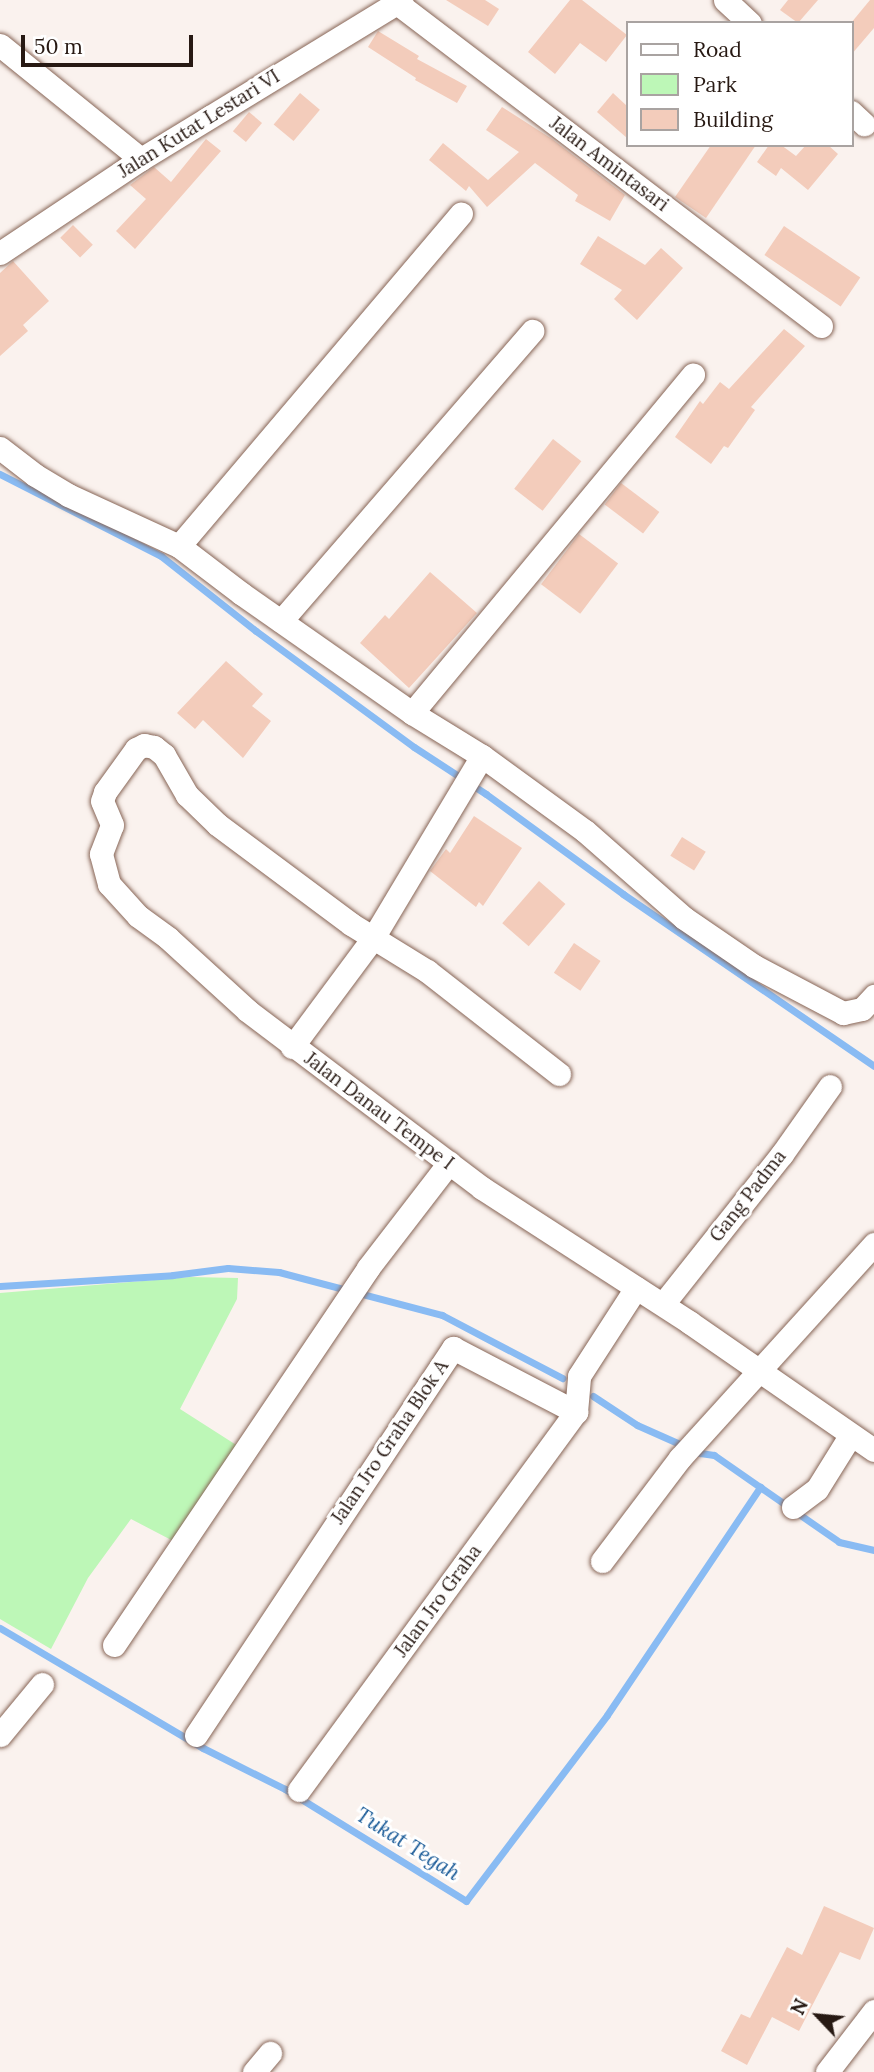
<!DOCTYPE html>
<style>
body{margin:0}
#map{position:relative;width:874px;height:2072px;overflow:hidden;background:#faf2ee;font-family:Lora,serif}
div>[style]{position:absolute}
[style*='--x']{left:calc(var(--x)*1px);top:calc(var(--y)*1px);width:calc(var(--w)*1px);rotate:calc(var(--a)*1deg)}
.green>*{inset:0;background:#bdf7b7}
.stream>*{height:7px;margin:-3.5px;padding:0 3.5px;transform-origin:3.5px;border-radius:3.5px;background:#89bbf3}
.building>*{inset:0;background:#f3ccbb;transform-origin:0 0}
.roads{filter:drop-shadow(0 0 2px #876556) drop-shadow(0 0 2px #876556)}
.minor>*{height:23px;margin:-11.5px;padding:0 11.5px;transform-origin:11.5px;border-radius:11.5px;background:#fff}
span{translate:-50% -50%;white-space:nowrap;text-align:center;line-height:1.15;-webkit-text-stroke:6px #fff;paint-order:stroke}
.street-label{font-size:19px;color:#271913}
.water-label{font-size:21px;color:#165896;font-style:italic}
.legend{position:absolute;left:626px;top:21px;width:228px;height:126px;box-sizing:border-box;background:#fff;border:2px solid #a9a3a1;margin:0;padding:9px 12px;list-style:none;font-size:21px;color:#271913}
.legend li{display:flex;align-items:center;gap:14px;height:35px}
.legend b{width:35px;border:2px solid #a9a3a1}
.north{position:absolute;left:783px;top:1981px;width:70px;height:70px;-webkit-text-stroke:5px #fff;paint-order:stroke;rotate:296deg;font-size:19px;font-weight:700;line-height:28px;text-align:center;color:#271913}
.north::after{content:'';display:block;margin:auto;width:24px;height:32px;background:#271913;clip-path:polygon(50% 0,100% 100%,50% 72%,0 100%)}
.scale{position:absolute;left:21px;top:35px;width:172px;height:32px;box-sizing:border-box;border:4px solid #271913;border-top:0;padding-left:9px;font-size:21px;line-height:24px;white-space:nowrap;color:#271913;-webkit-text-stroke:5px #fff;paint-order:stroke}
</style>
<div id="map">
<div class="green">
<i style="clip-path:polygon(190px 1277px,238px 1278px,237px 1299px,180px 1409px,241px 1448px,177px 1543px,131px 1519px,88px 1578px,51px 1649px,0 1619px,0 1293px)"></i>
</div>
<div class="stream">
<i style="--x:0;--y:474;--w:181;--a:27"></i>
<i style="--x:161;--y:556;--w:121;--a:38.3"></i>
<i style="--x:256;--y:631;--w:196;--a:36.3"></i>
<i style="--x:414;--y:747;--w:86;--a:33.1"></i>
<i style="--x:486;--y:794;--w:170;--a:36.1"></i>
<i style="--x:623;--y:894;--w:304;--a:34.4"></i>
<i style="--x:0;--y:1286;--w:173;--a:-3.6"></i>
<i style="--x:173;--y:1275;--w:55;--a:-7.3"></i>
<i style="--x:228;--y:1268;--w:51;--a:4.5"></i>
<i style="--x:279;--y:1272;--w:169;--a:14.8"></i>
<i style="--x:442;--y:1315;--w:136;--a:27.7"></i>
<i style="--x:593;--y:1396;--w:53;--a:33.4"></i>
<i style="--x:637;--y:1425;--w:69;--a:24"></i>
<i style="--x:700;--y:1453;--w:14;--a:8"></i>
<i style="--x:714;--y:1455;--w:152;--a:34.8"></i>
<i style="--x:839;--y:1542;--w:36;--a:13"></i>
<i style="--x:0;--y:1628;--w:236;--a:30.6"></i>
<i style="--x:203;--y:1748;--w:92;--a:26.6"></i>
<i style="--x:285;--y:1789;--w:213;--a:31.7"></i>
<i style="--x:466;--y:1901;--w:233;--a:-52.8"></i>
<i style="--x:607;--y:1715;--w:275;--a:-56.1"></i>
</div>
<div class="building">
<i style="clip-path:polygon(446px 0,485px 0,499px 9px,488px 26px)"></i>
<i style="clip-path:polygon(570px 0,582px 0,627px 35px,606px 62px,580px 43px,555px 74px,528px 52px)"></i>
<i style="clip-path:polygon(788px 0,818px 0,798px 23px,780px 10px)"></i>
<i style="clip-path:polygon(870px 0,874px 0,874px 28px,851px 55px,851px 23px)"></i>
<i style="clip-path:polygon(378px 31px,419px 56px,417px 59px,467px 86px,457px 103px,415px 80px,416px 78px,368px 47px)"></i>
<i style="left:300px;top:93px;width:26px;height:41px;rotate:40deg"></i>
<i style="clip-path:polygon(613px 93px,627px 106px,627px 138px,597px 112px)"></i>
<i style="clip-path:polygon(502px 107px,552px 139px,625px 195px,610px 221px,575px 201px,578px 195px,535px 163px,487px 207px,469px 186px,466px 191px,429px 160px,443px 143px,488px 180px,519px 152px,486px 130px)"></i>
<i style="left:249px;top:112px;width:17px;height:25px;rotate:40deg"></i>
<i style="clip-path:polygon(206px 139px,221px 151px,135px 249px,116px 231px,146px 199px,130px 185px,154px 167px,171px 182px)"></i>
<i style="clip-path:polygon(711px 145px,756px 145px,706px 218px,675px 197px)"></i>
<i style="clip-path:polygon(769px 145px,781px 145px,796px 156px,806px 145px,828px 145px,838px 154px,808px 190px,781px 168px,776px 176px,757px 162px)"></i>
<i style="left:73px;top:225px;width:28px;height:18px;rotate:45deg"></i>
<i style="left:784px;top:226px;width:92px;height:35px;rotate:34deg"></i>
<i style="clip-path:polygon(598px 236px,645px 265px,661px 248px,683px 268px,637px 320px,614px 299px,622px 290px,580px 264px)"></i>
<i style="clip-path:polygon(13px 261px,49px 301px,23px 325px,28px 331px,0 356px,0 273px)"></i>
<i style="clip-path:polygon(784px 329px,805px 346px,751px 407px,755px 410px,728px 448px,724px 446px,711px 464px,675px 437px,700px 401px,703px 404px,720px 382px,729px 389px)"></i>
<i style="left:553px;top:439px;width:36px;height:63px;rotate:38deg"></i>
<i style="left:621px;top:483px;width:48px;height:27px;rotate:37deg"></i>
<i style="left:579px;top:534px;width:49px;height:63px;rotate:37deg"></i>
<i style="clip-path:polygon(430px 572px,477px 613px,409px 688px,360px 643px,385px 615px,389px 619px)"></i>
<i style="clip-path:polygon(226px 661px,263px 694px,252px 706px,271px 721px,243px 758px,203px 720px,195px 729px,177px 713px)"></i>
<i style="clip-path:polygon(474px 816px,522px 848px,483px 906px,479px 902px,476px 907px,430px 871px,446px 849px,450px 853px)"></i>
<i style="left:682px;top:837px;width:28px;height:22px;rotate:32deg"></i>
<i style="left:539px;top:881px;width:35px;height:56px;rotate:41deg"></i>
<i style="left:574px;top:943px;width:32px;height:36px;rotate:34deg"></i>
<i style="clip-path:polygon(824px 1906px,874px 1928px,860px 1960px,840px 1952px,799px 2031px,772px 2017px,747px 2065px,721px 2051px,741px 2014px,750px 2018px,787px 1947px,802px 1955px)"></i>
</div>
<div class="roads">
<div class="minor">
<i style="--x:725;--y:0;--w:34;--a:43"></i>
<i style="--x:397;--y:3;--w:533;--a:37.3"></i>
<i style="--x:0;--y:45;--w:181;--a:39"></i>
<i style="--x:851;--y:112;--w:18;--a:43"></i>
<i style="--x:0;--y:253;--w:169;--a:-33.7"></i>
<i style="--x:141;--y:159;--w:305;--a:-31.4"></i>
<i style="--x:0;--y:448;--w:44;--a:37.6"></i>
<i style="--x:35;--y:475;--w:39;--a:31"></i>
<i style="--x:68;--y:495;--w:122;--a:24.7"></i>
<i style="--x:179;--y:546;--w:79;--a:37.3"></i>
<i style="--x:242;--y:594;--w:208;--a:35"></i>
<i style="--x:412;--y:713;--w:82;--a:31.6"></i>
<i style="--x:482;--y:756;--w:127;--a:36.1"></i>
<i style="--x:585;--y:831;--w:132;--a:41.3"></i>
<i style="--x:684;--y:918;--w:85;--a:34.4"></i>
<i style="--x:754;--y:966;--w:101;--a:27.8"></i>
<i style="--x:843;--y:1013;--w:19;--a:-12"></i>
<i style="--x:862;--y:1009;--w:18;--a:-47"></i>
<i style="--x:179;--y:546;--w:436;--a:-49.7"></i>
<i style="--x:281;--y:621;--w:384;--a:-49.1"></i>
<i style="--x:412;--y:713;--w:440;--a:-50.3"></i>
<i style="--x:292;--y:1047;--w:136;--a:-53.4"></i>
<i style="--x:373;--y:938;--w:212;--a:-59.1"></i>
<i style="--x:559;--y:1074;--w:167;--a:-142"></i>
<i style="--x:427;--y:971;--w:89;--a:-148.3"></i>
<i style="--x:351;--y:924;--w:167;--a:-143.3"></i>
<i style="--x:217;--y:824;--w:42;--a:-136"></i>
<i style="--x:187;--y:795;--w:46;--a:-119.9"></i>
<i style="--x:164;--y:755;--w:13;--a:-141"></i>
<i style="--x:154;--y:747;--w:10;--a:-169"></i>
<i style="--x:144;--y:745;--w:9;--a:153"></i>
<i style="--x:136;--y:749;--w:53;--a:125.8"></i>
<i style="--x:105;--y:792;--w:9;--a:108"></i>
<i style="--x:102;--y:801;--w:26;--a:67"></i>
<i style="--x:112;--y:825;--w:31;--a:111"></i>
<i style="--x:101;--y:854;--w:31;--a:75"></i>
<i style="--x:109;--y:884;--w:43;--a:47.8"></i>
<i style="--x:138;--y:916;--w:37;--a:36"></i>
<i style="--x:168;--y:938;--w:108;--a:42.4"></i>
<i style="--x:248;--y:1011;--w:293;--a:37.1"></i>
<i style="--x:482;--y:1188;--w:247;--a:32.9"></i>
<i style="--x:689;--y:1322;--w:225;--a:34.7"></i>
<i style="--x:663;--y:1304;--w:191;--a:-51.6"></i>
<i style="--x:782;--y:1154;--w:83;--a:-54.8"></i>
<i style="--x:793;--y:1507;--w:30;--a:-37"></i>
<i style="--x:817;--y:1489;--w:62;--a:-58.1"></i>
<i style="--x:602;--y:1561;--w:129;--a:-52.9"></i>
<i style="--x:680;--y:1458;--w:289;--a:-47.8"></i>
<i style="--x:114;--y:1645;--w:455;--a:-56"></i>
<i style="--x:368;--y:1268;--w:133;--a:-52.4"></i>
<i style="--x:0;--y:1735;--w:66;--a:-50.5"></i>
<i style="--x:196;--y:1735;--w:465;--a:-56.4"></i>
<i style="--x:453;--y:1348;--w:139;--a:27.5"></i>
<i style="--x:576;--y:1412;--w:36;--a:-85"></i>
<i style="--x:579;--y:1376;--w:105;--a:-57.1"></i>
<i style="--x:299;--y:1790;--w:469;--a:-53.8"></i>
<i style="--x:254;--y:2072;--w:25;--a:-50"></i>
<i style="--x:827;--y:2072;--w:77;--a:-52.4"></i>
</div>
</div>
<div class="street-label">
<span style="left:199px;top:124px;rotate:-32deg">Jalan Kutat Lestari VI</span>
<span style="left:609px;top:164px;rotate:37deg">Jalan Amintasari</span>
<span style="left:379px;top:1111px;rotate:37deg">Jalan Danau Tempe I</span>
<span style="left:748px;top:1196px;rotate:-52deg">Gang Padma</span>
<span style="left:390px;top:1442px;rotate:-56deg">Jalan Jro Graha Blok A</span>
<span style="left:438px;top:1601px;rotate:-54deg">Jalan Jro Graha</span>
</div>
<div class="water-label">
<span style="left:408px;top:1844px;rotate:32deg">Tukat Tegah</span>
</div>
<ul class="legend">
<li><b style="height:9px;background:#fff"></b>Road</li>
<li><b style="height:19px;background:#bdf7b7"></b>Park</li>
<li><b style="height:19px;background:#f3ccbb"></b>Building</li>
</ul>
<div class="north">N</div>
<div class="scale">50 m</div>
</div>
